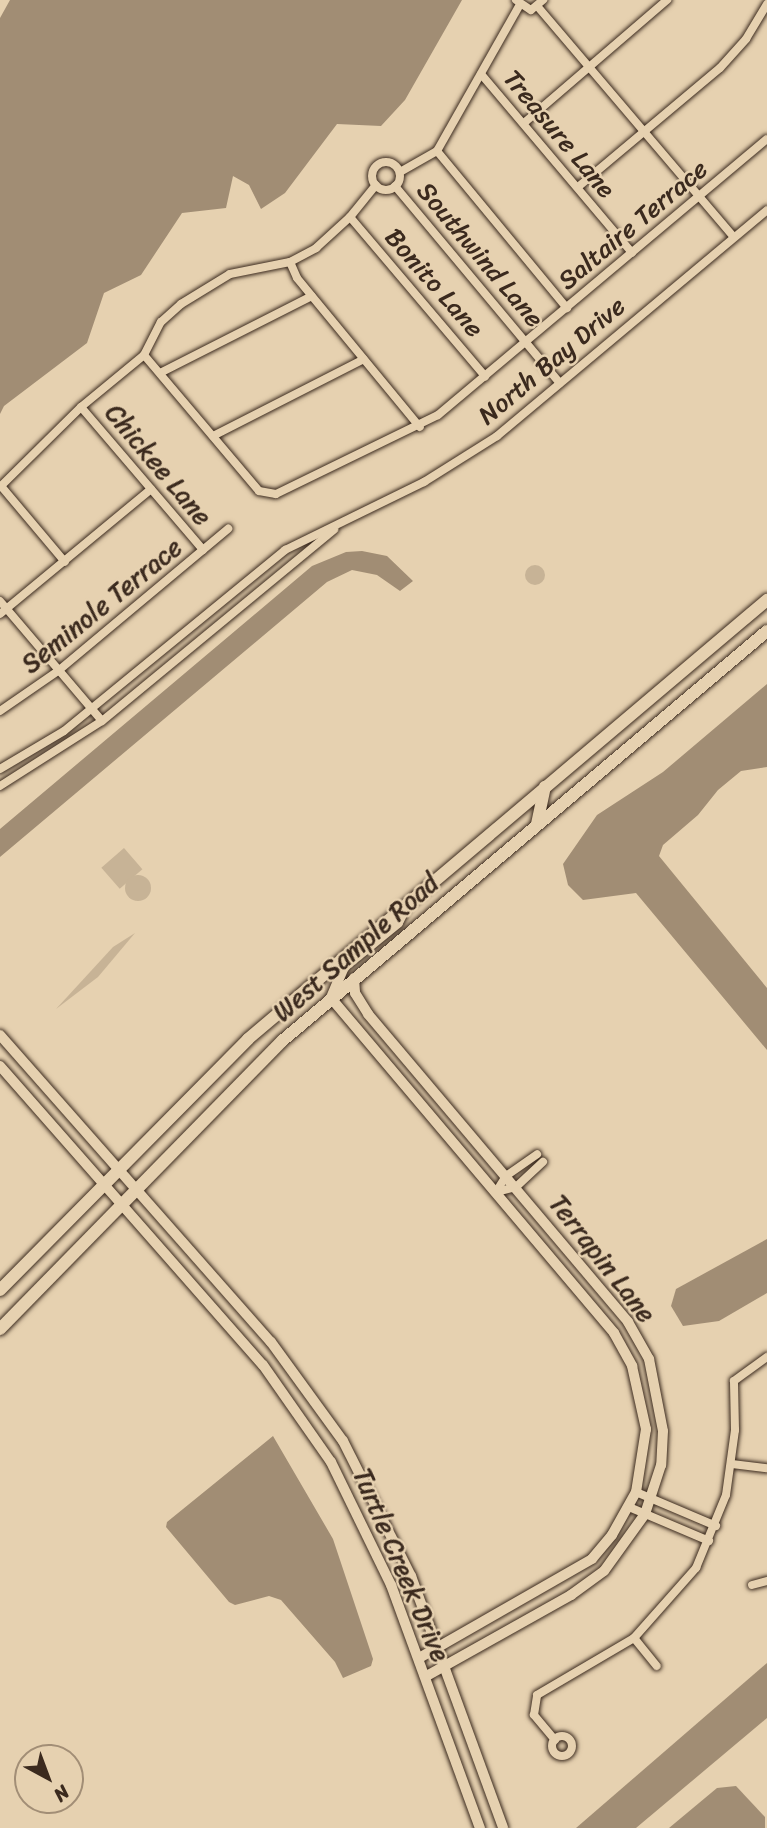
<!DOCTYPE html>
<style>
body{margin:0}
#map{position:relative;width:767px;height:1828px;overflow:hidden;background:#e6d1b0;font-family:Sriracha,sans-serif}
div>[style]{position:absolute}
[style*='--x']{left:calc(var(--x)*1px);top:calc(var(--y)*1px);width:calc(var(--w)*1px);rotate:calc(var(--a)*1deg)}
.green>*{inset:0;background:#c7b396;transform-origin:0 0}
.round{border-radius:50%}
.water>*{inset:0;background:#a18d74}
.roads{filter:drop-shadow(0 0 2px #3b2a1e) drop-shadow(0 0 2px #3b2a1e)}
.street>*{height:8px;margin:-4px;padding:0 4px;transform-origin:4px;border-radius:4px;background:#e6d1b0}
.street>.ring{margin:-4px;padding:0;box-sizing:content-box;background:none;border:8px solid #e6d1b0;border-radius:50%}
.secondary>*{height:10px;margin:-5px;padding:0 5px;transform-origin:5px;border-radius:5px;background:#e6d1b0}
.primary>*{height:12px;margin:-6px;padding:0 6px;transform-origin:6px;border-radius:6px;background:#e6d1b0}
span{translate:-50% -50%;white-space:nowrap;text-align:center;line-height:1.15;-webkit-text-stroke:5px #e6d1b0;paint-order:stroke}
.street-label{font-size:26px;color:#3b2a1e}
.north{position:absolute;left:14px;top:1744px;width:70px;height:70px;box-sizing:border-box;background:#e6d1b0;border:2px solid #a28e76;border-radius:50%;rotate:139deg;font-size:19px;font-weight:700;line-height:28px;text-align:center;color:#3b2a1e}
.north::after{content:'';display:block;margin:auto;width:24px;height:32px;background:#3b2a1e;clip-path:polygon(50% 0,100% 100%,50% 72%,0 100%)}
</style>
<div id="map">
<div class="green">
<i class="round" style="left:525px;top:565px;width:20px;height:20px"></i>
<i style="left:124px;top:848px;width:28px;height:30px;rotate:49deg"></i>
<i class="round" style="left:125px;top:875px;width:26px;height:26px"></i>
<i style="clip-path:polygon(135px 933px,98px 977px,56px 1009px,113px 947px)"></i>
</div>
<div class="water">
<i style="clip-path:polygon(10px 0,462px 0,405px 100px,381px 126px,337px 124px,285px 193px,261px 209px,249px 185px,233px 176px,226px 208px,182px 213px,141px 275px,104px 293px,87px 343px,4px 406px,0 414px,0 18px)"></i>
<i style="clip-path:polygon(362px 551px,387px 556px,413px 581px,400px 591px,377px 575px,352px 570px,327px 582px,0 857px,0 829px,312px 566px,346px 552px)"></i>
<i style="clip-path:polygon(767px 684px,767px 767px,741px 771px,718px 790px,698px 815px,663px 845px,659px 856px,767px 988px,767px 1050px,636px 893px,583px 900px,568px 885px,563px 864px,597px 815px,663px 772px)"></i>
<i style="clip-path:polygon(767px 1239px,767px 1293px,719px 1321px,683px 1326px,671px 1306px,676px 1289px)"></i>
<i style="clip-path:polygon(273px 1436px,333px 1539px,373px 1659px,371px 1666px,343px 1678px,335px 1662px,281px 1600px,269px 1596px,235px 1605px,229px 1602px,166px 1527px,167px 1522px)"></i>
<i style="clip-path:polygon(767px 1663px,767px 1718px,636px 1828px,576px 1828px)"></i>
<i style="clip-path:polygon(736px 1786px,765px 1817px,765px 1828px,669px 1828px,717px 1788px)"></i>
</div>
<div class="roads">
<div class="street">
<i style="--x:516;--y:0;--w:18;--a:34"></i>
<i style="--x:531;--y:10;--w:16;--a:-40"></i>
<i style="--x:538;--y:7;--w:302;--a:49.6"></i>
<i style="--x:481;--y:74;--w:234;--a:49.8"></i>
<i style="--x:524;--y:123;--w:189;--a:-40.7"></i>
<i style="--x:437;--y:151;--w:204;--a:50.4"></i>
<i class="ring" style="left:372px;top:162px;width:20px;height:20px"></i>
<i style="--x:400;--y:172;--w:43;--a:-29.6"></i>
<i style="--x:437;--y:151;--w:167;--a:-60.5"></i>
<i style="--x:395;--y:186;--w:257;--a:50.1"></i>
<i style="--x:578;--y:187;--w:185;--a:-40"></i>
<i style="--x:720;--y:68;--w:39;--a:-48"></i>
<i style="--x:746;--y:39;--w:41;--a:-59"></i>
<i style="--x:350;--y:217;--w:209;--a:49.7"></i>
<i style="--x:290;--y:262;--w:17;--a:66"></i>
<i style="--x:297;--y:278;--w:193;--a:50.5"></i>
<i style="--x:144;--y:355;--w:178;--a:49.8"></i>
<i style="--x:259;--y:491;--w:17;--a:10"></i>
<i style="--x:276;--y:494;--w:180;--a:-26"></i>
<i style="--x:438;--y:415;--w:429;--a:-40"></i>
<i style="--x:160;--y:373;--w:170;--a:-26.9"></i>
<i style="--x:81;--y:407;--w:188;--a:49.5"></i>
<i style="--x:213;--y:436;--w:169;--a:-27"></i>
<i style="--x:1;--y:486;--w:99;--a:49.9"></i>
<i style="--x:0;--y:487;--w:114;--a:-44.6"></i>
<i style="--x:81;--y:407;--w:82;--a:-39.5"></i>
<i style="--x:144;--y:355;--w:37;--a:-63"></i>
<i style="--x:161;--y:322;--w:27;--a:-42"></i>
<i style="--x:181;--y:304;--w:57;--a:-31.5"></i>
<i style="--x:230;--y:274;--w:61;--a:-11.3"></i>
<i style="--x:290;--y:262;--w:30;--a:-28"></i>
<i style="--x:316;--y:248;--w:46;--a:-42.4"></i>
<i style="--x:350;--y:217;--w:41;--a:-50.9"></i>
<i style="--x:0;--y:601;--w:157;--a:49.6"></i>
<i style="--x:0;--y:614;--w:196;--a:-39.6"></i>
<i style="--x:0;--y:711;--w:70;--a:-34.6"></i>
<i style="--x:58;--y:671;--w:222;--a:-39.9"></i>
<i style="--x:0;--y:769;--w:74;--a:-30.7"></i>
<i style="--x:64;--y:731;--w:286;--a:-39.3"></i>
<i style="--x:285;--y:550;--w:155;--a:-26.1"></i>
<i style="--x:424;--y:482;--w:86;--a:-32.2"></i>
<i style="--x:497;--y:436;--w:352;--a:-39.9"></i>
<i style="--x:0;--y:786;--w:121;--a:-32.5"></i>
<i style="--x:102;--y:721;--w:301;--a:-39.5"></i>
<i style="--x:496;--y:1192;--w:21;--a:-14"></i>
<i style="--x:516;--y:1187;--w:37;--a:-43"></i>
<i style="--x:496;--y:1192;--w:19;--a:-58"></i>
<i style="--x:506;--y:1176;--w:38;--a:-35"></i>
<i style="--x:732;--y:1464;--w:35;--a:7"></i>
<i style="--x:636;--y:1492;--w:87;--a:23"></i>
<i style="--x:629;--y:1507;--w:87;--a:23"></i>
<i style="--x:752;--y:1585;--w:16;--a:-15"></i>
<i style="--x:634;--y:1638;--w:36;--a:51"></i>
<i class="ring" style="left:552px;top:1736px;width:12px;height:12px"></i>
<i style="--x:555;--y:1740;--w:33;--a:-130"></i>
<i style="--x:534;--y:1715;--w:20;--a:-81"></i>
<i style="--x:537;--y:1695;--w:113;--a:-30.4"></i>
<i style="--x:634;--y:1638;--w:94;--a:-48.5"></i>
<i style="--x:696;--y:1568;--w:79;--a:-67.7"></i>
<i style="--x:726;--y:1495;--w:66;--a:-82.1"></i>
<i style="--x:735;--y:1430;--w:49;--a:-91.2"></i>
<i style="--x:734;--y:1381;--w:41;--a:-36"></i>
</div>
<div class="secondary">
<i style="--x:407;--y:905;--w:20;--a:117"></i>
<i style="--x:398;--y:923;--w:70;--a:140.8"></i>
<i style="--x:344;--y:967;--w:34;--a:113"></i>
<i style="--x:331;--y:998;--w:439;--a:49.8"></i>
<i style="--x:614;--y:1333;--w:38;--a:61"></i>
<i style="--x:632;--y:1366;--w:65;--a:77.5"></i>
<i style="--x:646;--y:1429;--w:64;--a:99"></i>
<i style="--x:636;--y:1492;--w:49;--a:119.2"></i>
<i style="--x:612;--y:1535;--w:31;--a:130"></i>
<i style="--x:592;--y:1559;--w:199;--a:150.2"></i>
<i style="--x:354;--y:978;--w:15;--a:86"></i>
<i style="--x:355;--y:993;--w:25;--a:58"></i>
<i style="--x:368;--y:1014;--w:403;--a:49.8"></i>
<i style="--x:628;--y:1322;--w:43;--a:60.4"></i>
<i style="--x:649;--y:1359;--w:73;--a:79"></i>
<i style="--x:663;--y:1431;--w:34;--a:93"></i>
<i style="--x:661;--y:1465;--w:52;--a:108.1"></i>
<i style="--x:645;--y:1514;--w:70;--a:125.7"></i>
<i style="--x:604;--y:1571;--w:41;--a:144"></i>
<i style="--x:571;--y:1595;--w:167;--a:150.7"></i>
<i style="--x:0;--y:1035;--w:409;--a:48.6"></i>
<i style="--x:271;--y:1342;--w:122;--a:54"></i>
<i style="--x:343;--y:1441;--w:151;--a:63.3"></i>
<i style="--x:411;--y:1576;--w:268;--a:69.9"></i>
<i style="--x:0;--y:1066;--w:398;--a:48.7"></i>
<i style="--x:263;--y:1365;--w:118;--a:55"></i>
<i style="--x:331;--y:1462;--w:137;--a:64"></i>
<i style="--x:391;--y:1585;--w:259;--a:69.9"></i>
</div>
<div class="primary">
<i style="--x:537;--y:824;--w:38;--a:-78"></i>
<i style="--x:0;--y:1290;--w:353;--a:-45.3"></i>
<i style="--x:248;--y:1039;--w:680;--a:-40.23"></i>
<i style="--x:0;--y:1329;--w:403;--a:-45.6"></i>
<i style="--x:282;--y:1041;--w:635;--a:-40.21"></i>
</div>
</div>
<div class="street-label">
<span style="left:559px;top:134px;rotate:50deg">Treasure Lane</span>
<span style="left:633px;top:225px;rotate:-40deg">Saltaire Terrace</span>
<span style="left:480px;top:255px;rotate:50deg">Southwind Lane</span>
<span style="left:434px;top:283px;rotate:49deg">Bonito Lane</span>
<span style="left:552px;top:361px;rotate:-40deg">North Bay Drive</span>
<span style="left:158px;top:465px;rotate:50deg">Chickee Lane</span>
<span style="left:102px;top:606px;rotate:-39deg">Seminole Terrace</span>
<span style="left:356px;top:948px;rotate:-41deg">West Sample Road</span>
<span style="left:602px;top:1259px;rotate:52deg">Terrapin Lane</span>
<span style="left:401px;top:1565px;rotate:67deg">Turtle Creek Drive</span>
</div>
<div class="north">N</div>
</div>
